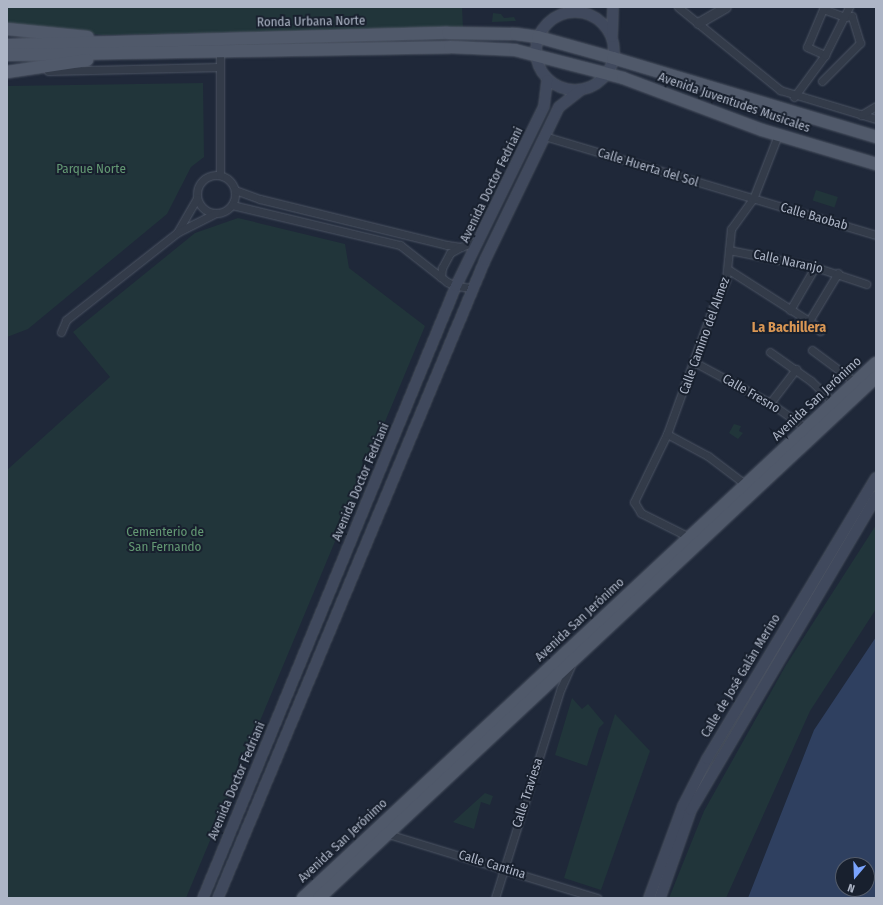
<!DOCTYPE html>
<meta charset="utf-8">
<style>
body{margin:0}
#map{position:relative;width:883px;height:905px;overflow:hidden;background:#1f2839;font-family:"Fira Sans Condensed",sans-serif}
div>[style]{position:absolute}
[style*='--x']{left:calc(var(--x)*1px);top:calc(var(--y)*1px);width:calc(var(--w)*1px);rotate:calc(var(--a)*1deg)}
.green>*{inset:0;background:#21353a;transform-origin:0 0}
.water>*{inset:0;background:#2f4060}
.roads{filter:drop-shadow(0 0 1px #4d5564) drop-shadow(0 0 1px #4d5564)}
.minor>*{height:7px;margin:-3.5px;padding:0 3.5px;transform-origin:3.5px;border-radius:3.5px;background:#333b49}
.minor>.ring{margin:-3.5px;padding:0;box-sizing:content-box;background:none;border:7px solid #333b49;border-radius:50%}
.tertiary>*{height:9px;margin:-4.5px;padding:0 4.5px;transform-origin:4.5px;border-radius:4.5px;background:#333b49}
.secondary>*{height:10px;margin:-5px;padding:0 5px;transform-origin:5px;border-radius:5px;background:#40495d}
.secondary>.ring{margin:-5px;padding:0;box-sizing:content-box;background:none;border:10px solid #40495d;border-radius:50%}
.primary>*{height:12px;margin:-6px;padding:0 6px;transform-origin:6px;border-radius:6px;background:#50596a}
span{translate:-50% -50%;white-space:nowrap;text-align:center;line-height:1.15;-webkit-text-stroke:4px #18202e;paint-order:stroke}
.street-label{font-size:13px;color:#adb5c6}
.park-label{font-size:13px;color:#639873}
.neighbourhood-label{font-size:14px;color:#da9754;font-weight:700}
.frame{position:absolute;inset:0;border:8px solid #adb5c6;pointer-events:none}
.north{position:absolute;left:835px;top:857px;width:40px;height:40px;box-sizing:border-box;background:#18202e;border:1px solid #545c6b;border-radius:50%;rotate:199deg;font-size:11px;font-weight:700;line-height:16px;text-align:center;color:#adb5c6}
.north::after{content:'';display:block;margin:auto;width:14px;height:18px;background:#7aa4fe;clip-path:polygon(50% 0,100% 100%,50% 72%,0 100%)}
</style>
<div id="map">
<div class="green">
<i style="clip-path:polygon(7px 7px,462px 7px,463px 28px,103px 35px,7px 26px)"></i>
<i style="clip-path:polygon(493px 13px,501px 14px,504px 18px,514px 17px,516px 21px,492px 22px)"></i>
<i style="clip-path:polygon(203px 83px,204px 157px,191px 167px,167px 214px,28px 329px,7px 337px,7px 86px)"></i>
<i style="left:816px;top:190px;width:23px;height:11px;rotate:18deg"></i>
<i style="clip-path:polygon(238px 218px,345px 244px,349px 268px,425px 326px,186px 898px,7px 898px,7px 470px,110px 377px,73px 332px,195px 233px)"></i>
<i style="clip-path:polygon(734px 424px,741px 426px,739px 431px,743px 433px,738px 439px,729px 433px)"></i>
<i style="clip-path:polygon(876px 525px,876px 609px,810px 711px,726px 898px,669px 898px,704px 811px,786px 665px)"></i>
<i style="clip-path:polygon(572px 698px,582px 709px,588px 704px,604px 723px,599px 728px,587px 766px,555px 755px)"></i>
<i style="clip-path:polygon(615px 714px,650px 751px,601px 890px,564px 878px)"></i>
<i style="clip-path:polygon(485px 793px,493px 796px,490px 805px,481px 802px,474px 829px,453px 822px)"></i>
</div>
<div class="water">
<i style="clip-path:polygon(evenodd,876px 637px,876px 898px,748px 898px,814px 730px,876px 637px,843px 865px,867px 865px,867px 889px,843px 889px,843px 865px)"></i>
</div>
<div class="roads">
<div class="minor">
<i style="--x:678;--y:7;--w:132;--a:39.1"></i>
<i style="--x:780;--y:90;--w:100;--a:16.8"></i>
<i style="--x:48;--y:71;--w:172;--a:-1.3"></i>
<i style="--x:822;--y:81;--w:54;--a:-45"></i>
<i style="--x:860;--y:43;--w:28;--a:-107"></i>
<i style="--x:852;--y:16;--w:7;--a:172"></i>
<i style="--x:845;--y:17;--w:23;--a:-160"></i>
<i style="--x:823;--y:9;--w:41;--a:112.8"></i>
<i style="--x:807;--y:47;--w:20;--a:24"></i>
<i style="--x:794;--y:97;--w:52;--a:-53.6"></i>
<i style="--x:825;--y:55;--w:54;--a:-63.4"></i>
<i style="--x:861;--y:115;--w:17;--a:-31"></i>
<i style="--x:544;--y:136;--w:346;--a:16.6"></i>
<i class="ring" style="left:197px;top:175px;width:31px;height:31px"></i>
<i style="--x:220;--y:175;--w:123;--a:-90"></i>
<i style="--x:235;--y:190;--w:27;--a:20"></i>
<i style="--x:260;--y:199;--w:193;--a:13.8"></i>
<i style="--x:447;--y:245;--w:14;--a:8"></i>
<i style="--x:461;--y:247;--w:19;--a:-21"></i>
<i style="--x:232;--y:205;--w:173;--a:13.4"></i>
<i style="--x:400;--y:245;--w:60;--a:38.2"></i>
<i style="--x:447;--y:282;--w:10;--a:24"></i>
<i style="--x:456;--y:286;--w:16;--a:7"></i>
<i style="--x:178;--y:231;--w:38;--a:-60"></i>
<i style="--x:729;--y:250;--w:88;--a:11.2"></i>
<i style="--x:815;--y:267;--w:54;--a:18.4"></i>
<i style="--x:729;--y:270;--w:102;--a:32.6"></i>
<i style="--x:815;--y:325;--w:8;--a:50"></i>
<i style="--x:441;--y:277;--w:9;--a:-84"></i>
<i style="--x:442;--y:268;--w:17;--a:-62"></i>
<i style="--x:450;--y:253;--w:13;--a:-29"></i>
<i style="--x:790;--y:310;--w:50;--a:-59.8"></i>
<i style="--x:809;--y:321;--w:56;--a:-58.9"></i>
<i style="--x:61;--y:332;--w:13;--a:-67"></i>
<i style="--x:66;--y:320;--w:142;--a:-38.2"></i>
<i style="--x:178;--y:232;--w:42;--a:-26.6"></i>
<i style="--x:812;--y:350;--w:54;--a:36.7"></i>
<i style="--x:770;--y:352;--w:50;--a:35.3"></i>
<i style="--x:811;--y:381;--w:30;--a:44"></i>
<i style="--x:694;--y:362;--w:86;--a:28.3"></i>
<i style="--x:770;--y:403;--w:44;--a:34.8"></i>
<i style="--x:770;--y:403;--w:43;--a:-52.6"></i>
<i style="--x:667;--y:434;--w:47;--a:28.2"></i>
<i style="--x:708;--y:456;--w:48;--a:37.3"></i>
<i style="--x:689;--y:537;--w:54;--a:-153.4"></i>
<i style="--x:641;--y:513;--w:13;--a:-122"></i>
<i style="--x:634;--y:502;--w:76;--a:-64.1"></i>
<i style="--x:667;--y:434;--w:138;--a:-70.1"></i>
<i style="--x:714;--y:304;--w:27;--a:-63"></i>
<i style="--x:726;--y:280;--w:51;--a:-84.4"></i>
<i style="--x:731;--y:229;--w:37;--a:-54"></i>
<i style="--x:753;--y:199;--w:69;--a:-68.7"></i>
<i style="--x:388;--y:834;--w:219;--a:17"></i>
<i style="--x:495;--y:898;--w:220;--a:-72.6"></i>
<i style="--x:561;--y:688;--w:24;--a:-66"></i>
</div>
<div class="tertiary">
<i style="--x:698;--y:23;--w:32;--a:-30"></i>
</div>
<div class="secondary">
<i class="ring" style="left:536px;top:12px;width:68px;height:68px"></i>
<i style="--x:612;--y:37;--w:30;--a:-88"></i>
<i style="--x:203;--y:898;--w:662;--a:-67.54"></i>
<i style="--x:456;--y:286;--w:200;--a:-63.9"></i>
<i style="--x:544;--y:106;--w:26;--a:-83"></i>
<i style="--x:218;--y:898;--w:692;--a:-67.29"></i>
<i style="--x:485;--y:260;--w:170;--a:-64.2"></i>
<i style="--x:559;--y:107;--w:28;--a:-38"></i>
<i style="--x:649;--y:898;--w:98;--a:-69.7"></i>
<i style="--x:683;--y:806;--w:53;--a:-62.9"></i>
<i style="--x:707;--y:759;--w:328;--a:-59"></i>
<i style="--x:660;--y:898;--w:93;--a:-70.6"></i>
<i style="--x:691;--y:810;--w:364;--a:-59.4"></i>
</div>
<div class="primary">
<i style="--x:7;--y:29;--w:81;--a:5.6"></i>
<i style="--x:7;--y:45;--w:441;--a:-1.6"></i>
<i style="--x:448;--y:33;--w:68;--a:0.8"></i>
<i style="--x:516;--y:34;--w:22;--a:8"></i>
<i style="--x:538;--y:37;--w:78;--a:15.6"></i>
<i style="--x:613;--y:58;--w:275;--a:16.7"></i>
<i style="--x:7;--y:55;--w:443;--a:-1"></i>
<i style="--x:450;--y:47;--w:65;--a:2.6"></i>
<i style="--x:515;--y:50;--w:112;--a:14.5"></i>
<i style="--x:623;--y:78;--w:148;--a:20.5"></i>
<i style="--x:762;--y:130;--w:119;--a:16.6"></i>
<i style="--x:7;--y:72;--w:81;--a:-8.5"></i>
<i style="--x:303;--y:898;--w:784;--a:-43.04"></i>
<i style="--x:319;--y:898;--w:763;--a:-43.09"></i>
</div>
</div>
<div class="street-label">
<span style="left:311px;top:22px;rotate:-1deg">Ronda Urbana Norte</span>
<span style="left:734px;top:103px;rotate:19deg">Avenida Juventudes Musicales</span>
<span style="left:648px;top:168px;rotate:17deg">Calle Huerta del Sol</span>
<span style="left:492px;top:185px;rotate:-64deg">Avenida Doctor Fedriani</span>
<span style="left:814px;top:217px;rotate:16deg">Calle Baobab</span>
<span style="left:788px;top:262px;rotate:12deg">Calle Naranjo</span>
<span style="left:705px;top:336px;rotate:-70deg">Calle Camino del Almez</span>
<span style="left:751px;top:394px;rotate:30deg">Calle Fresno</span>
<span style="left:817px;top:399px;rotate:-43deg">Avenida San Jerónimo</span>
<span style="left:361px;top:482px;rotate:-67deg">Avenida Doctor Fedriani</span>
<span style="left:580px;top:620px;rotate:-43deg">Avenida San Jerónimo</span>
<span style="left:741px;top:676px;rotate:-59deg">Calle de José Galán Merino</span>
<span style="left:237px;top:781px;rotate:-67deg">Avenida Doctor Fedriani</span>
<span style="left:528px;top:793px;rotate:-72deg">Calle Traviesa</span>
<span style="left:343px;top:841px;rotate:-43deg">Avenida San Jerónimo</span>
<span style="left:492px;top:865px;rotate:17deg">Calle Cantina</span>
</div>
<div class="park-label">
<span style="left:91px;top:169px">Parque Norte</span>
<span style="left:165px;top:540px">Cementerio de<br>San Fernando</span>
</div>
<div class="neighbourhood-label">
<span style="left:789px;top:328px">La Bachillera</span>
</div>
<div class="frame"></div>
<div class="north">N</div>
</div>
